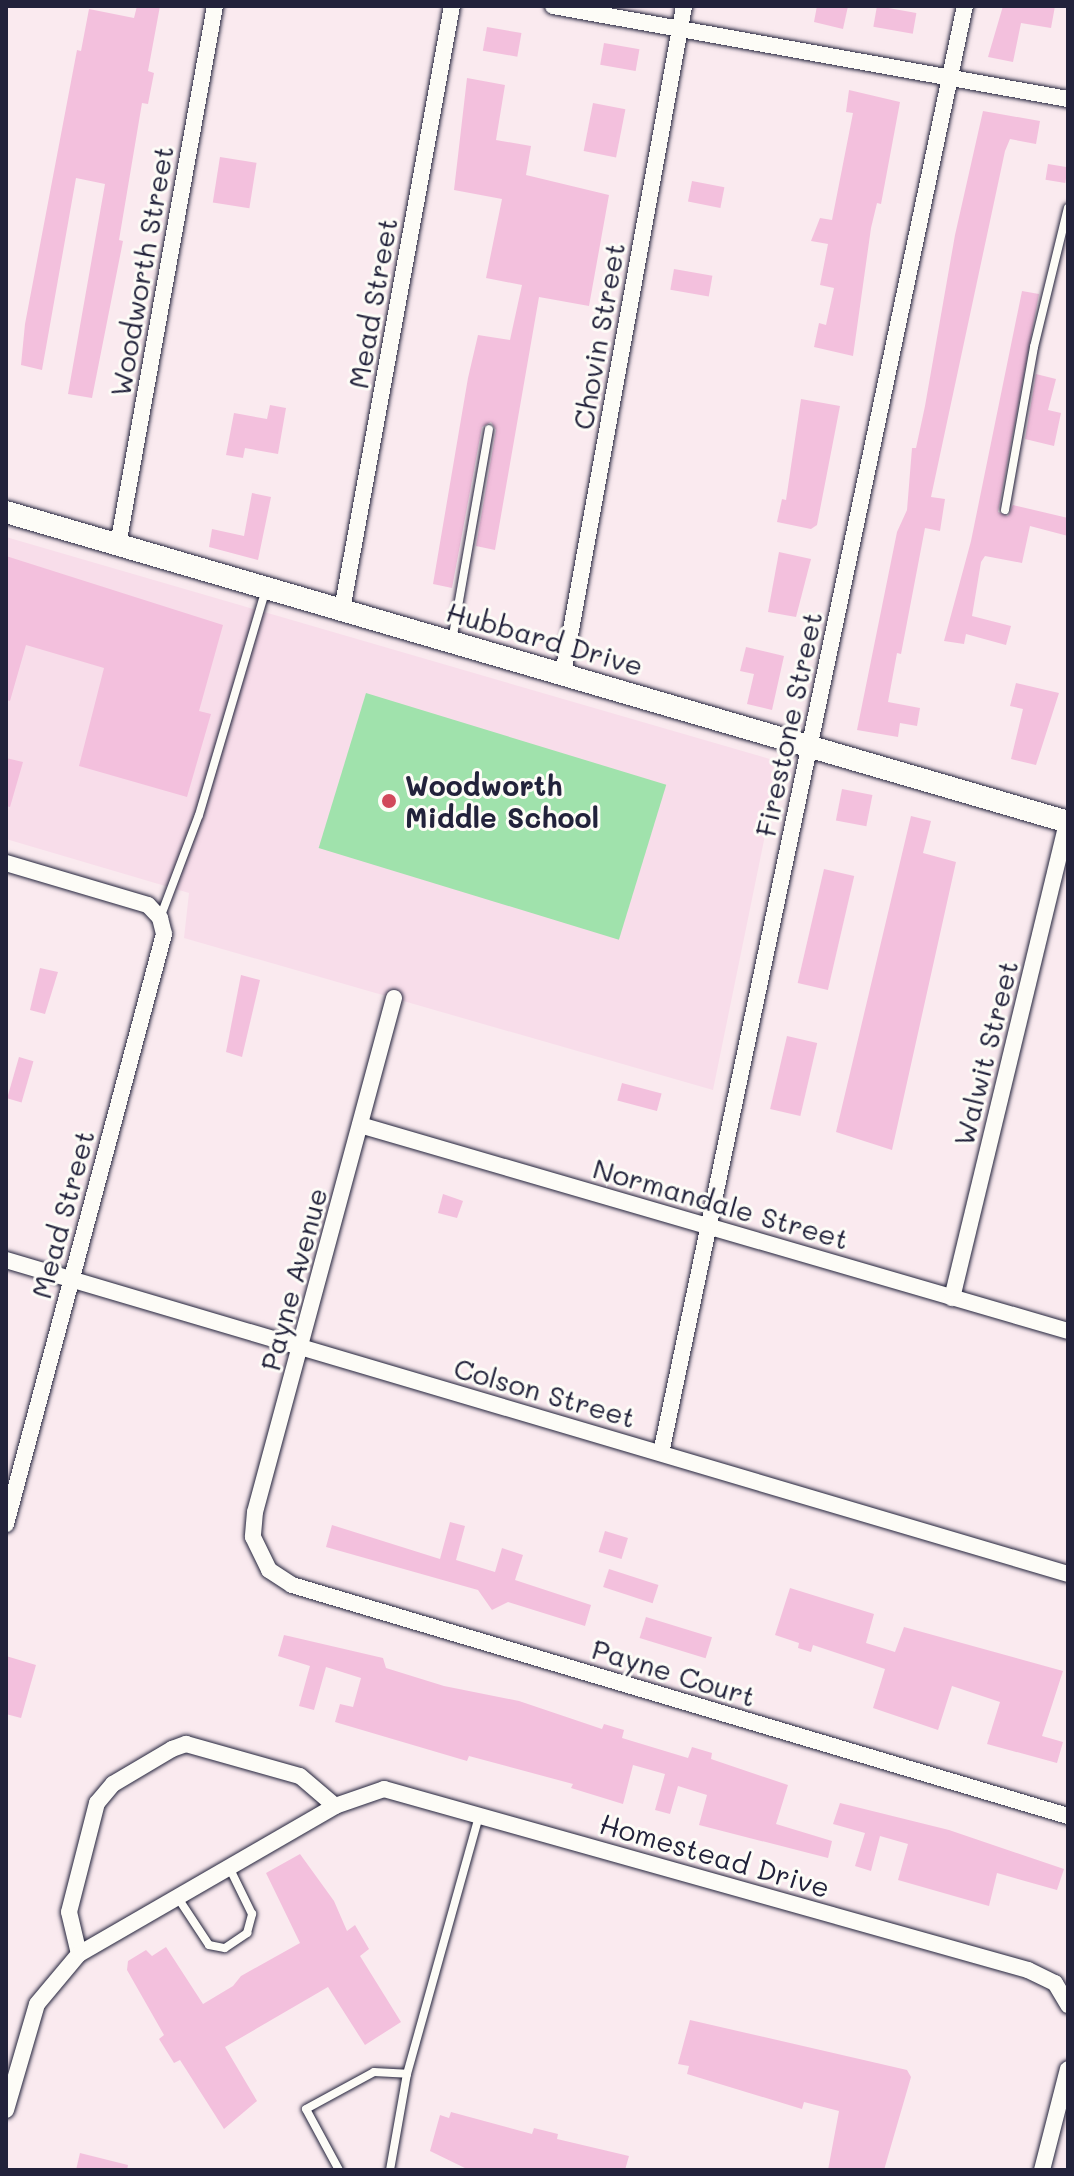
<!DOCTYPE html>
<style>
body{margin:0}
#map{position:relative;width:1074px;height:2176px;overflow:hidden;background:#faeaef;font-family:Mali,sans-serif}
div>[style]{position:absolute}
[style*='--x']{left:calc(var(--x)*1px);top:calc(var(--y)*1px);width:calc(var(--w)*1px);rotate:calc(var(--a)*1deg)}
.built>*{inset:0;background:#f8ddea}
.green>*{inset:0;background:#a0e2ac;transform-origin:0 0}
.building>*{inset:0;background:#f3c0dd;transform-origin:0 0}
.roads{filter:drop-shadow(0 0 2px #22223b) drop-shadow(0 0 2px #22223b)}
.lane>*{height:8px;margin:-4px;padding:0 4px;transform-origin:4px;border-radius:4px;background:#fdfcf7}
.street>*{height:16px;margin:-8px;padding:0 8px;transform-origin:8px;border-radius:8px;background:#fdfcf7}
.secondary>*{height:22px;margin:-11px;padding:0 11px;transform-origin:11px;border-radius:11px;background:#fdfcf7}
.dots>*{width:22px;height:22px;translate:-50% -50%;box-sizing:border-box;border:4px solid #fdfcf7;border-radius:50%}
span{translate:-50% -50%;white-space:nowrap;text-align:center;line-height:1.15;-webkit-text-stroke:6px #fdfcf7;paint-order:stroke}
.street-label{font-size:28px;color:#22223b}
.poi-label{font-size:28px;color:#22223b;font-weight:700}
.left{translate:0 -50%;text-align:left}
.frame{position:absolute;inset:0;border:8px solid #22223b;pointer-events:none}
</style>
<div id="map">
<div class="built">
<i style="clip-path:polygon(6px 537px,780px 762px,713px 1090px,184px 938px,189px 893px,6px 839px)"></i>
</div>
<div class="green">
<i style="left:366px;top:693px;width:314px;height:162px;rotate:17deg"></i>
</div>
<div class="building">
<i style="clip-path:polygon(137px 6px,160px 6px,148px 71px,154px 73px,148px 104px,142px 103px,119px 240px,123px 241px,92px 398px,68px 394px,105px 184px,76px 178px,42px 370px,21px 365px,25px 324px,77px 50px,81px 51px,89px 9px,134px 18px)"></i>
<i style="clip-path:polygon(817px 6px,848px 6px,843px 29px,814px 22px)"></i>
<i style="left:877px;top:6px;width:40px;height:21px;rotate:10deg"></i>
<i style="clip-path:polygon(1003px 6px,1055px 6px,1051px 28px,1021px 23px,1013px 62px,988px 57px)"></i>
<i style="left:487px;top:27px;width:35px;height:24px;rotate:10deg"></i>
<i style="left:604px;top:43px;width:36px;height:22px;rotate:10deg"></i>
<i style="clip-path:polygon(467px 78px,505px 85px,496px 140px,531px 146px,526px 175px,609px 195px,589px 306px,539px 297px,495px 550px,476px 546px,496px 430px,491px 422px,482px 427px,452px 588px,433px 584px,468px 378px,478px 335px,510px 340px,522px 285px,486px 278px,502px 199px,454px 190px)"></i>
<i style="clip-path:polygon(849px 90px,900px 102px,881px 204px,877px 203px,871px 228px,853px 356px,814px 347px,819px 323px,826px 325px,834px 288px,820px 285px,828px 244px,811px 241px,820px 218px,832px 220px,853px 113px,846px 112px)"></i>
<i style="left:593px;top:103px;width:33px;height:49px;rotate:11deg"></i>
<i style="clip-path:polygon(983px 111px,1040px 121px,1036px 144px,1010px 139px,1005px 151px,931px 497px,945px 499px,940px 531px,925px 528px,901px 654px,897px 653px,888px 702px,920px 708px,917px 726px,900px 723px,898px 737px,857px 730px,897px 532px,907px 510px,912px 448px,916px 448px,925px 406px,955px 235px)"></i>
<i style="left:220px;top:157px;width:37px;height:46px;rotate:9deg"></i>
<i style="left:1048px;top:164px;width:20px;height:16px;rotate:9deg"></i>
<i style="left:692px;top:181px;width:33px;height:21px;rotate:11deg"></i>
<i style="left:674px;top:269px;width:39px;height:21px;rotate:10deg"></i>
<i style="clip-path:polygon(1022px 291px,1039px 294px,998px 512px,1008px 516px,1013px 505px,1068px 518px,1068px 536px,1030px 526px,1022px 563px,985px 556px,981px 562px,972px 616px,1011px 626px,1006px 645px,966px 634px,964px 644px,944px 641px,971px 541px)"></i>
<i style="clip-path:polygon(1036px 374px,1056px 379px,1048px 410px,1061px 413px,1054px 446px,1025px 439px)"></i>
<i style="clip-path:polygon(801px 399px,840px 406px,817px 525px,811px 529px,777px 522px,782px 499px,786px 500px)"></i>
<i style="clip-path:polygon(270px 405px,286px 408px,278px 454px,245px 448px,243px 458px,226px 455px,234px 413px,267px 419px)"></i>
<i style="clip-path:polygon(252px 493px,271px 497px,258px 560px,209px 547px,212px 529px,244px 536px)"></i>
<i style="clip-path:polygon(779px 552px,811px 559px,796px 617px,768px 612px)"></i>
<i style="clip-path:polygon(6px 556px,223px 625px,199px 711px,211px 714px,187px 797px,79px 766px,104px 668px,26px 645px,10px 701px,6px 700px)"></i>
<i style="clip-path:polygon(746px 647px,784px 656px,772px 710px,747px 704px,754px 674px,740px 671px)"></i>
<i style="clip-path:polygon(1016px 683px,1059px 693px,1036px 765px,1011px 759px,1023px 709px,1010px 706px)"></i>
<i style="clip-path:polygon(6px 758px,23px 762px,10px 807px,6px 806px)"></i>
<i style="left:842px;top:789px;width:31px;height:32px;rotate:11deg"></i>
<i style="clip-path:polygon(911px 816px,931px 821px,923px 853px,956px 862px,892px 1150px,836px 1132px)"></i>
<i style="left:824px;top:869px;width:31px;height:117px;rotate:13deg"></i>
<i style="clip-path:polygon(40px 968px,58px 972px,45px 1014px,30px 1010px)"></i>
<i style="clip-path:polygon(241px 975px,260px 980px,242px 1057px,226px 1052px)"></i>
<i style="left:787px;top:1036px;width:31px;height:75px;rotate:13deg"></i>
<i style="left:19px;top:1057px;width:15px;height:43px;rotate:16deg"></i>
<i style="left:622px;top:1083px;width:41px;height:18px;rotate:15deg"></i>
<i style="clip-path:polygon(443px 1194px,463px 1201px,457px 1218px,438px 1213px)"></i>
<i style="clip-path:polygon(450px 1522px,465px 1526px,456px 1560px,495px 1572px,502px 1548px,523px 1555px,515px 1580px,591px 1605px,585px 1626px,508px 1602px,492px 1610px,478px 1590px,326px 1547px,332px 1525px,440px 1559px)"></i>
<i style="left:605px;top:1531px;width:24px;height:22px;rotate:17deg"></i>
<i style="left:609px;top:1569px;width:52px;height:19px;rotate:18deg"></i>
<i style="clip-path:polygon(790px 1588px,874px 1614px,866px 1643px,895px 1652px,904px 1627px,1063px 1671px,1042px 1736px,1063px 1742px,1057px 1763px,987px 1744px,1000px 1702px,952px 1686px,938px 1730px,873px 1708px,885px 1669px,813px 1645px,811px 1652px,798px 1648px,799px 1643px,775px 1635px)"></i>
<i style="left:646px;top:1617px;width:69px;height:22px;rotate:17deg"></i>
<i style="clip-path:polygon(284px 1635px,383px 1658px,386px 1668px,444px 1686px,519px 1701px,602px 1729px,604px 1724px,624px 1730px,622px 1738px,688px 1758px,692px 1747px,712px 1753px,711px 1759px,788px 1785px,776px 1824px,832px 1841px,828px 1858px,699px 1825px,707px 1795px,678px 1786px,670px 1814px,655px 1810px,665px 1774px,633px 1765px,623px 1804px,571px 1788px,573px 1784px,469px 1756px,467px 1761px,335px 1722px,340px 1704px,353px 1707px,361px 1678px,326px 1667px,314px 1710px,299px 1706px,310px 1666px,278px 1656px)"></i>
<i style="clip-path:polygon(6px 1656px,36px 1665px,21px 1718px,6px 1714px)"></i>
<i style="clip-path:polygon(840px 1803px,949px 1830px,1064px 1869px,1057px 1890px,997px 1873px,989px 1906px,898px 1880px,908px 1844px,880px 1836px,871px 1871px,855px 1866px,865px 1833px,833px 1824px)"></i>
<i style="clip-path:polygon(300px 1854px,334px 1901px,347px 1931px,355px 1925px,369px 1949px,360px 1956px,401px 2022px,365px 2045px,328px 1987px,225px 2047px,257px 2101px,224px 2129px,180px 2060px,174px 2063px,159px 2039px,164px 2035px,127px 1970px,128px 1961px,146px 1950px,152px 1956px,166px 1947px,203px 2004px,233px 1986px,241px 1976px,300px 1943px,266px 1873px)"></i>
<i style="clip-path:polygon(690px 2020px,907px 2070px,911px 2077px,884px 2170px,828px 2170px,839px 2111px,804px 2102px,802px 2109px,687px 2074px,689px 2066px,678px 2064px)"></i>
<i style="clip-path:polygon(451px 2112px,532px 2134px,534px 2128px,558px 2134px,557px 2139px,629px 2156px,625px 2170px,469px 2170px,430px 2151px,440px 2115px,449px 2118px)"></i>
<i style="clip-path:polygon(80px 2153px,128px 2165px,127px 2170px,76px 2170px)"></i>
</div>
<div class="roads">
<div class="lane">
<i style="--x:1005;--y:510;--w:166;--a:-79.9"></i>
<i style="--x:1034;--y:347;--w:143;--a:-76.3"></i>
<i style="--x:452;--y:641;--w:215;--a:-80.1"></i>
<i style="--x:160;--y:918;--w:110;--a:-69.3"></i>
<i style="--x:199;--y:815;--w:236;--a:-73.5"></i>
<i style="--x:178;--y:1898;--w:56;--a:56.6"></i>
<i style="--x:209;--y:1945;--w:16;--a:11"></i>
<i style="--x:225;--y:1948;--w:27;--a:-34"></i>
<i style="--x:247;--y:1933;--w:20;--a:-75"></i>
<i style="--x:252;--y:1914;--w:50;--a:-116.1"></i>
<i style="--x:339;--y:2170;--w:69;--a:-118.4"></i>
<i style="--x:306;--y:2109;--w:77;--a:-28.6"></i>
<i style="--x:374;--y:2072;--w:33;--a:3"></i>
<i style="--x:390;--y:2170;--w:97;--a:-80"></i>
<i style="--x:407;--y:2074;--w:268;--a:-74.4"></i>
</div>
<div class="street">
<i style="--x:553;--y:6;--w:523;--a:10.24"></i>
<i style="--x:118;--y:545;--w:548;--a:-79.8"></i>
<i style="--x:342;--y:610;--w:614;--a:-79.68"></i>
<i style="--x:563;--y:674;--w:679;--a:-79.73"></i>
<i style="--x:6;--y:863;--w:148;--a:16.5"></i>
<i style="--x:148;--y:905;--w:18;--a:47"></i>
<i style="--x:160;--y:918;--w:16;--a:76"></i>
<i style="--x:164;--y:934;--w:611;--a:104.99"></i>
<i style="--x:394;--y:998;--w:532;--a:105.13"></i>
<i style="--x:255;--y:1512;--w:25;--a:95"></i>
<i style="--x:253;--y:1537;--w:37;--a:64"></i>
<i style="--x:269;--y:1570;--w:27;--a:33"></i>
<i style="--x:292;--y:1585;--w:810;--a:16.58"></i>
<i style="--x:360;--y:1125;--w:737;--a:16.22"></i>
<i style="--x:6;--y:1260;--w:1107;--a:16.47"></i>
<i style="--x:952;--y:1298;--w:493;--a:-76.4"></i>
<i style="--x:661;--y:1453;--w:1479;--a:-78.14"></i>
<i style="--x:79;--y:1954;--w:43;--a:-103.4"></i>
<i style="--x:69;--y:1912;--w:113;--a:-75.6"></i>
<i style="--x:97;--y:1803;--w:25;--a:-50"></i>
<i style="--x:113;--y:1784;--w:69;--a:-30.7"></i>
<i style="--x:172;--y:1749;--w:15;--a:-20"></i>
<i style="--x:186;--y:1744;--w:118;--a:15.7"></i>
<i style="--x:300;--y:1776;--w:46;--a:40.6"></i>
<i style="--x:6;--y:2110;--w:110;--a:-73.7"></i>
<i style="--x:37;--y:2004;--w:65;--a:-50"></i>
<i style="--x:79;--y:1954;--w:296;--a:-30"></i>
<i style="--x:335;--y:1806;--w:52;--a:-19.1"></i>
<i style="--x:384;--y:1789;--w:669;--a:15.7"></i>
<i style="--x:1028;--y:1970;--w:30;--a:26"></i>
<i style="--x:1055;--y:1983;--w:26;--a:59"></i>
<i style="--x:1042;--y:2170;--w:104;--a:-75.6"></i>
</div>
<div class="secondary">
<i style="--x:6;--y:512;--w:1106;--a:16.27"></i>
</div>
</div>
<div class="dots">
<i style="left:389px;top:801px;background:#d1495b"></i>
</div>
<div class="street-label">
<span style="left:141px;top:271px;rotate:-80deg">Woodworth Street</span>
<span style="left:372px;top:303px;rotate:-80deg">Mead Street</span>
<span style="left:598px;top:336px;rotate:-80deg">Chovin Street</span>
<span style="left:545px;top:638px;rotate:16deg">Hubbard Drive</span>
<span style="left:788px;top:724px;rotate:-78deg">Firestone Street</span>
<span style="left:985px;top:1053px;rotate:-76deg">Walwit Street</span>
<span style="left:721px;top:1203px;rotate:16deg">Normandale Street</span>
<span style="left:62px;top:1214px;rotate:-75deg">Mead Street</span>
<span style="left:293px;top:1279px;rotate:-75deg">Payne Avenue</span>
<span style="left:545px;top:1392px;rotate:16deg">Colson Street</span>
<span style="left:674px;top:1672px;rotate:17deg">Payne Court</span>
<span style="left:715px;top:1855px;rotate:16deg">Homestead Drive</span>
</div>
<div class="poi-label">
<span class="left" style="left:405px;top:801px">Woodworth<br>Middle School</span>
</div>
<div class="frame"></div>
</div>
